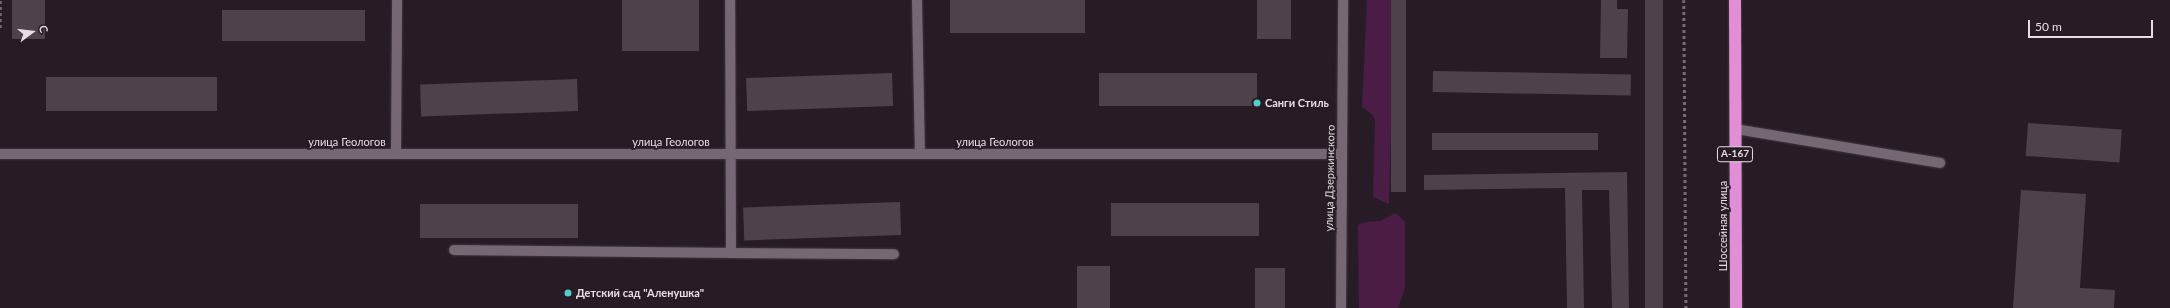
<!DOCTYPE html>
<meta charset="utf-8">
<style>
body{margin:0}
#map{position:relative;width:2170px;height:308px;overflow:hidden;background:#271c26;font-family:Lato,sans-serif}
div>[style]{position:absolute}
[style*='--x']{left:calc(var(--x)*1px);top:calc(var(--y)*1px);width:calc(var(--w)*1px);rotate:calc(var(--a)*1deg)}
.green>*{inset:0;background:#4b1d46}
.building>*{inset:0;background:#4d414b;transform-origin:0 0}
.path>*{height:2.5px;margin-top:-1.25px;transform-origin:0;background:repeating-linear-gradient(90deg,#746b73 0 3px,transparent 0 6px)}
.roads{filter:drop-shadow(0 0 1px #3f363e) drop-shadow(0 0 1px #3f363e)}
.minor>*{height:10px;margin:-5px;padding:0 5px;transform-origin:5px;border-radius:5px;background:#756773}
.highway>*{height:12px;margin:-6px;padding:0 6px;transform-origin:6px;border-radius:6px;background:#e18ed7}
.dots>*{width:11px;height:11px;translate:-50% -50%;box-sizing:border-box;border:2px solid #271c26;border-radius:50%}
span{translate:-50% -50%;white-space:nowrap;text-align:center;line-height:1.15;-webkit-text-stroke:3.5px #271c26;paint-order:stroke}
.shield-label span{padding:1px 3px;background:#271c26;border:1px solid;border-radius:3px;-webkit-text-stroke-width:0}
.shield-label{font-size:10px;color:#e6dee5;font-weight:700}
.poi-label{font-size:11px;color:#e6dee5;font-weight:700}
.left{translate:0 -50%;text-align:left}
.street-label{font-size:11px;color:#e6dee5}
.north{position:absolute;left:12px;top:12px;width:40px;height:40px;-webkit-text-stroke:3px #271c26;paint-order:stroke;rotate:75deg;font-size:11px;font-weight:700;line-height:16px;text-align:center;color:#e6dee5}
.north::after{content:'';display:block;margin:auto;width:14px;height:18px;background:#e6dee5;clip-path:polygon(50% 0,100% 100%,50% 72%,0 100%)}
.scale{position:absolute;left:2028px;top:20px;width:125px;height:18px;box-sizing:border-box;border:2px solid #e6dee5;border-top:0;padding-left:5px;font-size:12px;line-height:14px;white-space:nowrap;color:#e6dee5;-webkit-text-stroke:3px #271c26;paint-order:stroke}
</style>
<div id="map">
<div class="green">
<i style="clip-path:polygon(1367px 0,1394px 0,1389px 204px,1373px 197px,1375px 121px,1373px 115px,1362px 107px)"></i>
<i style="clip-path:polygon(1396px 213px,1405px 222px,1405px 288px,1398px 308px,1359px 308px,1358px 225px,1366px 222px,1380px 221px)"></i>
</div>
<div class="building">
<i style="left:12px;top:0;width:33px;height:39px"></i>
<i style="left:622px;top:0;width:77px;height:51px"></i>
<i style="left:950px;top:0;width:135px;height:33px"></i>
<i style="left:1257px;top:0;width:34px;height:39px"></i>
<i style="left:1391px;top:0;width:15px;height:192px"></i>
<i style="clip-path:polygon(1601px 0,1617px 0,1617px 9px,1628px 9px,1627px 58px,1600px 58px)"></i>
<i style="left:1645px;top:0;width:18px;height:308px"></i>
<i style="left:222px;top:10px;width:143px;height:31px"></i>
<i style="left:1433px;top:71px;width:198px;height:21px;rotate:1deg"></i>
<i style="left:892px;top:73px;width:33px;height:146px;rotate:88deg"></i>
<i style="left:1257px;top:73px;width:33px;height:158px;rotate:90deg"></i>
<i style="left:46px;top:77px;width:171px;height:34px"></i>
<i style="left:577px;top:79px;width:32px;height:157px;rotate:88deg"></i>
<i style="left:2028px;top:123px;width:94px;height:33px;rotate:4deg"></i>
<i style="left:1432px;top:133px;width:166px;height:17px"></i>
<i style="clip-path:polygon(1627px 172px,1629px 308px,1612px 308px,1609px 190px,1582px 190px,1584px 308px,1567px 308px,1565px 188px,1424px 190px,1424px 175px)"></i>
<i style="clip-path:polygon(2021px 190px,2086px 194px,2080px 288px,2115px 290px,2114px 308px,2013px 308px)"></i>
<i style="left:900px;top:202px;width:33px;height:157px;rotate:88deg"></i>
<i style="left:1111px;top:203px;width:148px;height:33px"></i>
<i style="left:578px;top:204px;width:34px;height:158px;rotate:90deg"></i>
<i style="left:1077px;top:266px;width:33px;height:42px"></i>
<i style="left:1255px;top:268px;width:30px;height:40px"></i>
</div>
<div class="path">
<i style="--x:1684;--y:0;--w:308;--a:89.6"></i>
<i style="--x:0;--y:28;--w:28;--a:-90"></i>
</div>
<div class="roads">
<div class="minor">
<i style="--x:917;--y:0;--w:154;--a:88.9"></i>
<i style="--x:1735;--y:129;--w:208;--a:9.4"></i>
<i style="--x:0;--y:154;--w:1342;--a:0"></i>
<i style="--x:396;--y:154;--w:154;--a:-89.6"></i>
<i style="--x:454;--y:250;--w:277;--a:0.6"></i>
<i style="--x:731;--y:253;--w:253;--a:-90.2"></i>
<i style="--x:731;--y:253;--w:163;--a:0.4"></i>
<i style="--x:1341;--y:308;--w:308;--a:-89.6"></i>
</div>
<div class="highway">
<i style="--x:1735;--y:0;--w:308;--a:89.8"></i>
</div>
</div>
<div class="dots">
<i style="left:1257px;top:103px;background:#53cdc9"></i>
<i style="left:568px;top:293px;background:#53cdc9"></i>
</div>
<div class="shield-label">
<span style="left:1735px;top:154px">А-167</span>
</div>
<div class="poi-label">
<span class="left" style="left:1265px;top:103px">Санги Стиль</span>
<span class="left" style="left:576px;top:293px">Детский сад "Аленушка"</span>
</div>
<div class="street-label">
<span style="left:347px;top:142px">улица Геологов</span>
<span style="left:671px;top:142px">улица Геологов</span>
<span style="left:995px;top:142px">улица Геологов</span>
<span style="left:1330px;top:178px;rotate:-89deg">улица Дзержинского</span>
<span style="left:1723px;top:226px;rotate:-90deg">Шоссейная улица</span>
</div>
<div class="north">С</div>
<div class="scale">50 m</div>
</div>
